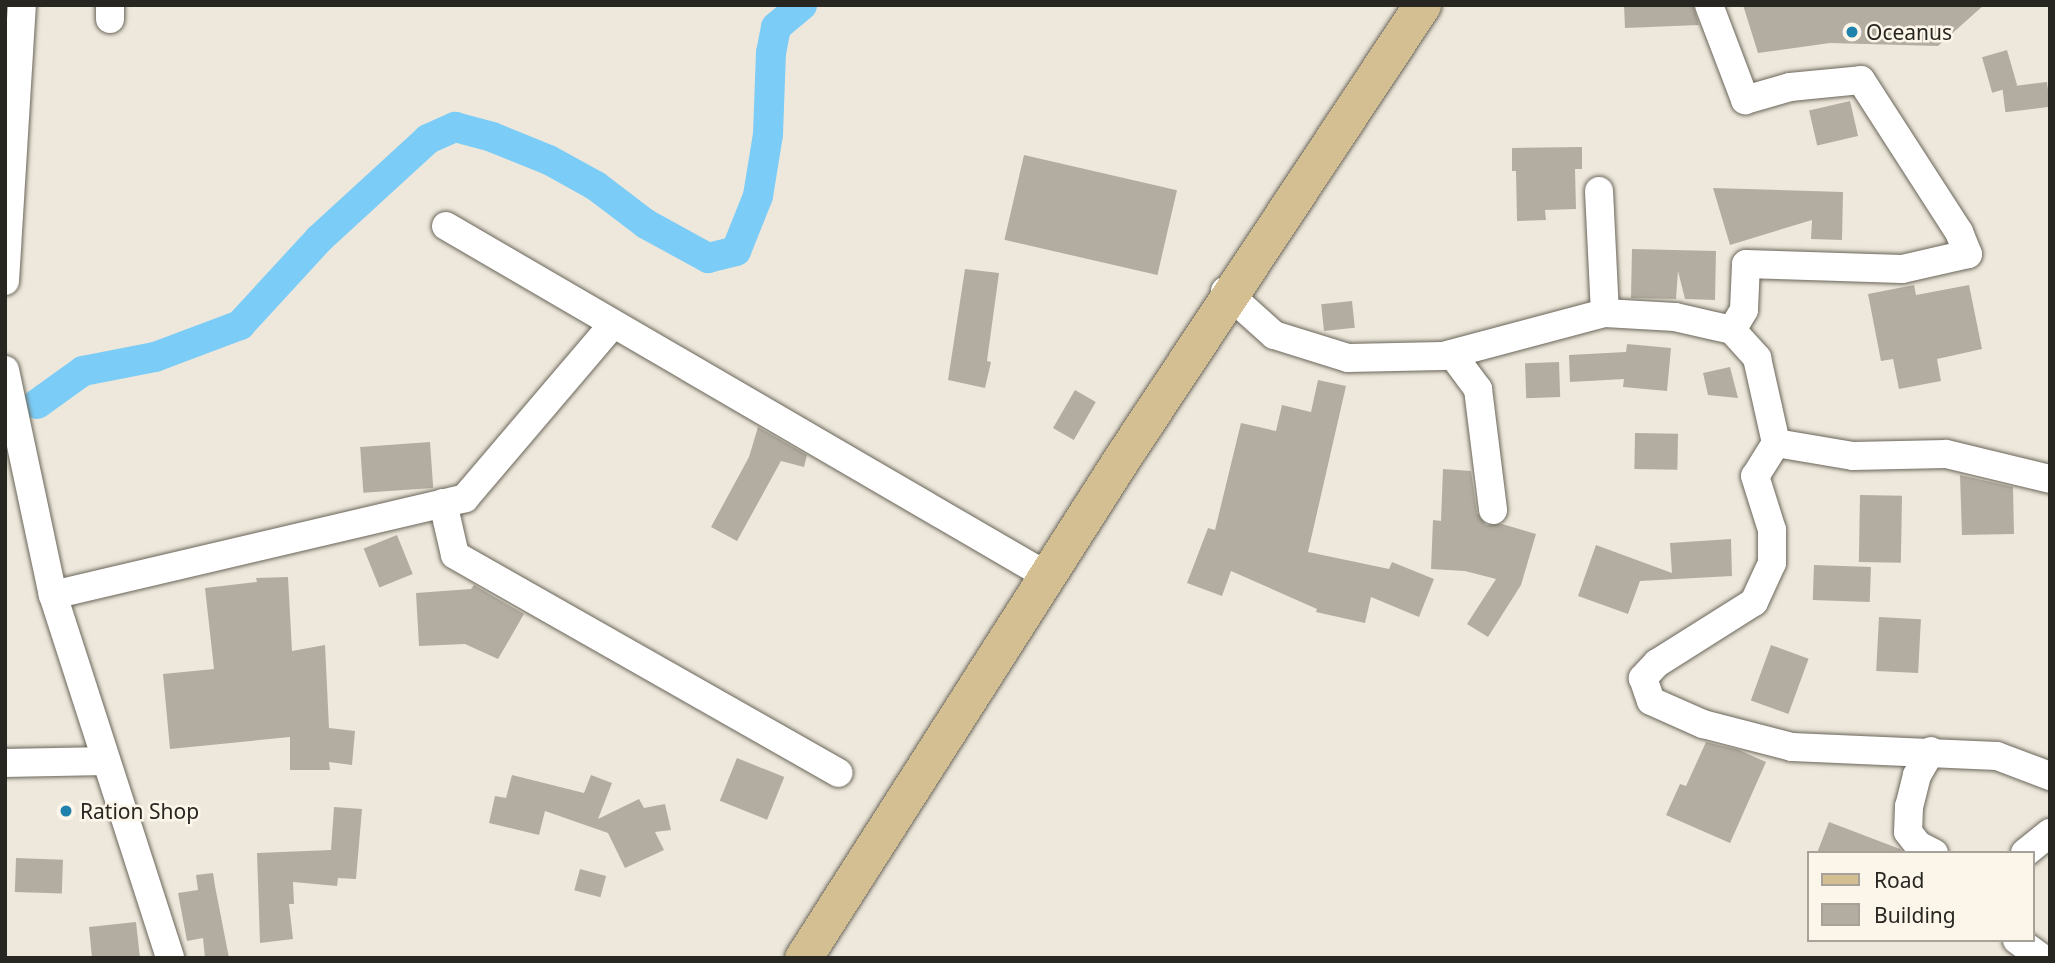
<!DOCTYPE html>
<style>
body{margin:0}
#map{position:relative;width:2055px;height:963px;overflow:hidden;background:#eee8dc;font-family:"Noto Sans",sans-serif}
div>[style]{position:absolute}
[style*='--x']{left:calc(var(--x)*1px);top:calc(var(--y)*1px);width:calc(var(--w)*1px);rotate:calc(var(--a)*1deg)}
.canal>*{height:30px;margin:-15px;padding:0 15px;transform-origin:15px;border-radius:15px;background:#7bccf6}
.building>*{inset:0;background:#b3ada1;transform-origin:0 0}
.roads{filter:drop-shadow(0 0 2px #6a655a) drop-shadow(0 0 2px #6a655a)}
.minor>*{height:28px;margin:-14px;padding:0 14px;transform-origin:14px;border-radius:14px;background:#fff}
.major>*{height:37px;margin:-18.5px;padding:0 18.5px;transform-origin:18.5px;border-radius:18.5px;background:#d4bf93}
.dots>*{width:19px;height:19px;translate:-50% -50%;box-sizing:border-box;border:4px solid #fcf5e9;border-radius:50%}
span{translate:-50% -50%;white-space:nowrap;text-align:center;line-height:1.15;-webkit-text-stroke:5px #fcf5e9;paint-order:stroke}
.poi-label{font-size:21px;color:#282621}
.left{translate:0 -50%;text-align:left}
.frame{position:absolute;inset:0;border:7px solid #282621;pointer-events:none}
.legend{position:absolute;left:1807px;top:851px;width:228px;height:91px;box-sizing:border-box;background:#fcf5e9;border:2px solid #a7a299;margin:0;padding:9px 12px;list-style:none;font-size:21px;color:#282621}
.legend li{display:flex;align-items:center;gap:14px;height:35px}
.legend b{width:35px;border:2px solid #a7a299}
</style>
<div id="map">
<div class="canal">
<i style="--x:37;--y:404;--w:57;--a:-35.7"></i>
<i style="--x:83;--y:371;--w:73;--a:-11"></i>
<i style="--x:155;--y:357;--w:91;--a:-20.6"></i>
<i style="--x:240;--y:325;--w:117;--a:-47.4"></i>
<i style="--x:319;--y:239;--w:148;--a:-42.5"></i>
<i style="--x:428;--y:139;--w:30;--a:-24"></i>
<i style="--x:455;--y:127;--w:38;--a:15"></i>
<i style="--x:492;--y:137;--w:61;--a:22"></i>
<i style="--x:549;--y:160;--w:54;--a:29"></i>
<i style="--x:596;--y:186;--w:63;--a:37.2"></i>
<i style="--x:646;--y:224;--w:71;--a:28.7"></i>
<i style="--x:708;--y:258;--w:29;--a:-14"></i>
<i style="--x:736;--y:251;--w:59;--a:-68.2"></i>
<i style="--x:758;--y:196;--w:63;--a:-80.8"></i>
<i style="--x:768;--y:134;--w:81;--a:-87.9"></i>
<i style="--x:771;--y:53;--w:26;--a:-79"></i>
<i style="--x:776;--y:27;--w:34;--a:-40"></i>
</div>
<div class="building">
<i style="clip-path:polygon(1624px 5px,1693px 5px,1699px 25px,1625px 28px)"></i>
<i style="clip-path:polygon(1743px 5px,1984px 5px,1938px 46px,1830px 43px,1758px 53px)"></i>
<i style="left:2007px;top:50px;width:37px;height:26px;rotate:74deg"></i>
<i style="left:2047px;top:82px;width:25px;height:45px;rotate:83deg"></i>
<i style="left:1850px;top:101px;width:36px;height:42px;rotate:77deg"></i>
<i style="clip-path:polygon(1582px 147px,1582px 169px,1575px 169px,1576px 209px,1545px 210px,1546px 220px,1517px 221px,1516px 171px,1512px 171px,1512px 148px)"></i>
<i style="left:1024px;top:155px;width:157px;height:87px;rotate:13deg"></i>
<i style="clip-path:polygon(1713px 188px,1843px 192px,1842px 240px,1811px 239px,1812px 220px,1730px 245px)"></i>
<i style="clip-path:polygon(1632px 249px,1716px 251px,1715px 300px,1685px 299px,1678px 271px,1676px 299px,1631px 298px)"></i>
<i style="clip-path:polygon(965px 269px,999px 273px,987px 361px,991px 362px,985px 388px,948px 380px)"></i>
<i style="clip-path:polygon(1914px 285px,1916px 295px,1969px 285px,1982px 349px,1937px 359px,1941px 381px,1899px 389px,1893px 359px,1881px 361px,1868px 294px)"></i>
<i style="left:1352px;top:301px;width:27px;height:31px;rotate:84deg"></i>
<i style="clip-path:polygon(1627px 344px,1671px 348px,1667px 391px,1623px 387px,1624px 379px,1570px 382px,1569px 355px,1626px 352px)"></i>
<i style="left:1559px;top:362px;width:35px;height:34px;rotate:88deg"></i>
<i style="clip-path:polygon(1730px 367px,1738px 398px,1708px 395px,1703px 373px)"></i>
<i style="clip-path:polygon(1318px 380px,1346px 386px,1308px 552px,1389px 569px,1392px 562px,1434px 579px,1419px 617px,1371px 597px,1365px 623px,1316px 612px,1317px 609px,1231px 571px,1222px 596px,1187px 583px,1208px 528px,1215px 530px,1241px 423px,1276px 431px,1282px 405px,1311px 412px)"></i>
<i style="left:1075px;top:390px;width:24px;height:44px;rotate:30deg"></i>
<i style="clip-path:polygon(758px 427px,807px 455px,804px 467px,781px 461px,737px 541px,711px 527px,749px 457px)"></i>
<i style="left:1635px;top:433px;width:43px;height:36px;rotate:1deg"></i>
<i style="left:430px;top:442px;width:46px;height:70px;rotate:86deg"></i>
<i style="clip-path:polygon(1443px 469px,1471px 471px,1477px 513px,1486px 525px,1502px 524px,1536px 534px,1521px 585px,1488px 637px,1467px 624px,1496px 579px,1465px 571px,1431px 569px,1433px 520px,1441px 521px)"></i>
<i style="clip-path:polygon(1960px 475px,2013px 487px,2014px 534px,1962px 535px)"></i>
<i style="left:1860px;top:495px;width:42px;height:67px;rotate:1deg"></i>
<i style="left:397px;top:535px;width:42px;height:36px;rotate:68deg"></i>
<i style="clip-path:polygon(1731px 539px,1732px 576px,1640px 581px,1628px 614px,1578px 596px,1596px 545px,1672px 573px,1670px 543px)"></i>
<i style="left:1814px;top:565px;width:57px;height:35px;rotate:2deg"></i>
<i style="clip-path:polygon(288px 577px,292px 651px,325px 645px,329px 728px,355px 731px,352px 765px,329px 762px,330px 770px,290px 770px,290px 737px,170px 749px,163px 674px,214px 669px,205px 588px,257px 582px,256px 578px)"></i>
<i style="clip-path:polygon(474px 585px,524px 614px,498px 659px,465px 644px,419px 646px,416px 593px,471px 589px)"></i>
<i style="left:1879px;top:617px;width:42px;height:54px;rotate:3deg"></i>
<i style="left:1771px;top:645px;width:40px;height:59px;rotate:20deg"></i>
<i style="clip-path:polygon(1706px 742px,1739px 750px,1766px 762px,1730px 843px,1666px 815px,1680px 784px,1686px 786px)"></i>
<i style="left:737px;top:758px;width:51px;height:46px;rotate:22deg"></i>
<i style="clip-path:polygon(512px 775px,584px 793px,591px 775px,612px 783px,598px 819px,639px 799px,644px 808px,665px 804px,671px 830px,655px 832px,664px 850px,625px 868px,608px 833px,545px 811px,539px 835px,489px 823px,495px 796px,506px 798px)"></i>
<i style="clip-path:polygon(334px 807px,362px 809px,356px 879px,338px 878px,337px 886px,293px 882px,294px 904px,289px 904px,293px 939px,260px 943px,257px 853px,331px 850px)"></i>
<i style="clip-path:polygon(1829px 822px,1900px 849px,1903px 853px,1817px 853px)"></i>
<i style="left:16px;top:858px;width:47px;height:34px;rotate:2deg"></i>
<i style="left:580px;top:869px;width:27px;height:22px;rotate:15deg"></i>
<i style="clip-path:polygon(213px 873px,215px 886px,229px 958px,205px 958px,203px 938px,187px 941px,178px 893px,198px 890px,196px 875px)"></i>
<i style="clip-path:polygon(136px 922px,140px 958px,92px 958px,89px 927px)"></i>
</div>
<div class="roads">
<div class="minor">
<i style="--x:110;--y:5;--w:14;--a:90"></i>
<i style="--x:1709;--y:5;--w:102;--a:69.2"></i>
<i style="--x:1745;--y:100;--w:47;--a:-16.1"></i>
<i style="--x:1790;--y:87;--w:71;--a:-5.6"></i>
<i style="--x:1861;--y:80;--w:181;--a:57.2"></i>
<i style="--x:1959;--y:232;--w:24;--a:68"></i>
<i style="--x:1968;--y:254;--w:68;--a:167.2"></i>
<i style="--x:1902;--y:269;--w:156;--a:-178.2"></i>
<i style="--x:1746;--y:264;--w:46;--a:92.5"></i>
<i style="--x:1744;--y:310;--w:23;--a:121"></i>
<i style="--x:1599;--y:191;--w:122;--a:87.2"></i>
<i style="--x:446;--y:226;--w:695;--a:30.21"></i>
<i style="--x:5;--y:281;--w:277;--a:-86.5"></i>
<i style="--x:1225;--y:291;--w:66;--a:41.9"></i>
<i style="--x:1274;--y:335;--w:77;--a:17.3"></i>
<i style="--x:1348;--y:358;--w:95;--a:-1.2"></i>
<i style="--x:1443;--y:356;--w:168;--a:-14.9"></i>
<i style="--x:1605;--y:313;--w:70;--a:3.3"></i>
<i style="--x:1675;--y:317;--w:58;--a:12.8"></i>
<i style="--x:1732;--y:330;--w:38;--a:48"></i>
<i style="--x:1757;--y:358;--w:87;--a:77.4"></i>
<i style="--x:1776;--y:443;--w:78;--a:9.6"></i>
<i style="--x:1853;--y:456;--w:93;--a:-1.2"></i>
<i style="--x:1946;--y:454;--w:107;--a:13.5"></i>
<i style="--x:1452;--y:354;--w:44;--a:53.4"></i>
<i style="--x:1478;--y:389;--w:122;--a:82.9"></i>
<i style="--x:5;--y:370;--w:230;--a:78"></i>
<i style="--x:53;--y:595;--w:381;--a:72.1"></i>
<i style="--x:1776;--y:443;--w:39;--a:122"></i>
<i style="--x:1755;--y:476;--w:57;--a:72.5"></i>
<i style="--x:1772;--y:530;--w:33;--a:90"></i>
<i style="--x:1772;--y:563;--w:43;--a:114.8"></i>
<i style="--x:1754;--y:602;--w:115;--a:147.8"></i>
<i style="--x:1657;--y:663;--w:21;--a:133"></i>
<i style="--x:1643;--y:678;--w:24;--a:71"></i>
<i style="--x:1651;--y:701;--w:57;--a:23.9"></i>
<i style="--x:1703;--y:724;--w:92;--a:14.5"></i>
<i style="--x:1792;--y:747;--w:205;--a:2.5"></i>
<i style="--x:1997;--y:756;--w:57;--a:20.7"></i>
<i style="--x:443;--y:503;--w:53;--a:77"></i>
<i style="--x:455;--y:555;--w:441;--a:29.6"></i>
<i style="--x:53;--y:595;--w:423;--a:-13.2"></i>
<i style="--x:465;--y:498;--w:228;--a:-49.6"></i>
<i style="--x:1931;--y:751;--w:28;--a:120"></i>
<i style="--x:1917;--y:775;--w:32;--a:104"></i>
<i style="--x:1909;--y:806;--w:26;--a:92"></i>
<i style="--x:1908;--y:832;--w:16;--a:52"></i>
<i style="--x:1918;--y:845;--w:18;--a:27"></i>
<i style="--x:5;--y:763;--w:101;--a:-1.1"></i>
<i style="--x:2025;--y:853;--w:32;--a:-39"></i>
<i style="--x:2017;--y:940;--w:31;--a:36"></i>
</div>
<div class="major">
<i style="--x:803;--y:958;--w:597;--a:-57.46"></i>
<i style="--x:1124;--y:455;--w:540;--a:-56.49"></i>
</div>
</div>
<div class="dots">
<i style="left:1852px;top:32px;background:#1f82ad"></i>
<i style="left:66px;top:811px;background:#1f82ad"></i>
</div>
<div class="poi-label">
<span class="left" style="left:1866px;top:32px">Oceanus</span>
<span class="left" style="left:80px;top:811px">Ration Shop</span>
</div>
<div class="frame"></div>
<ul class="legend">
<li><b style="height:9px;background:#d4bf93"></b>Road</li>
<li><b style="height:19px;background:#b3ada1"></b>Building</li>
</ul>
</div>
